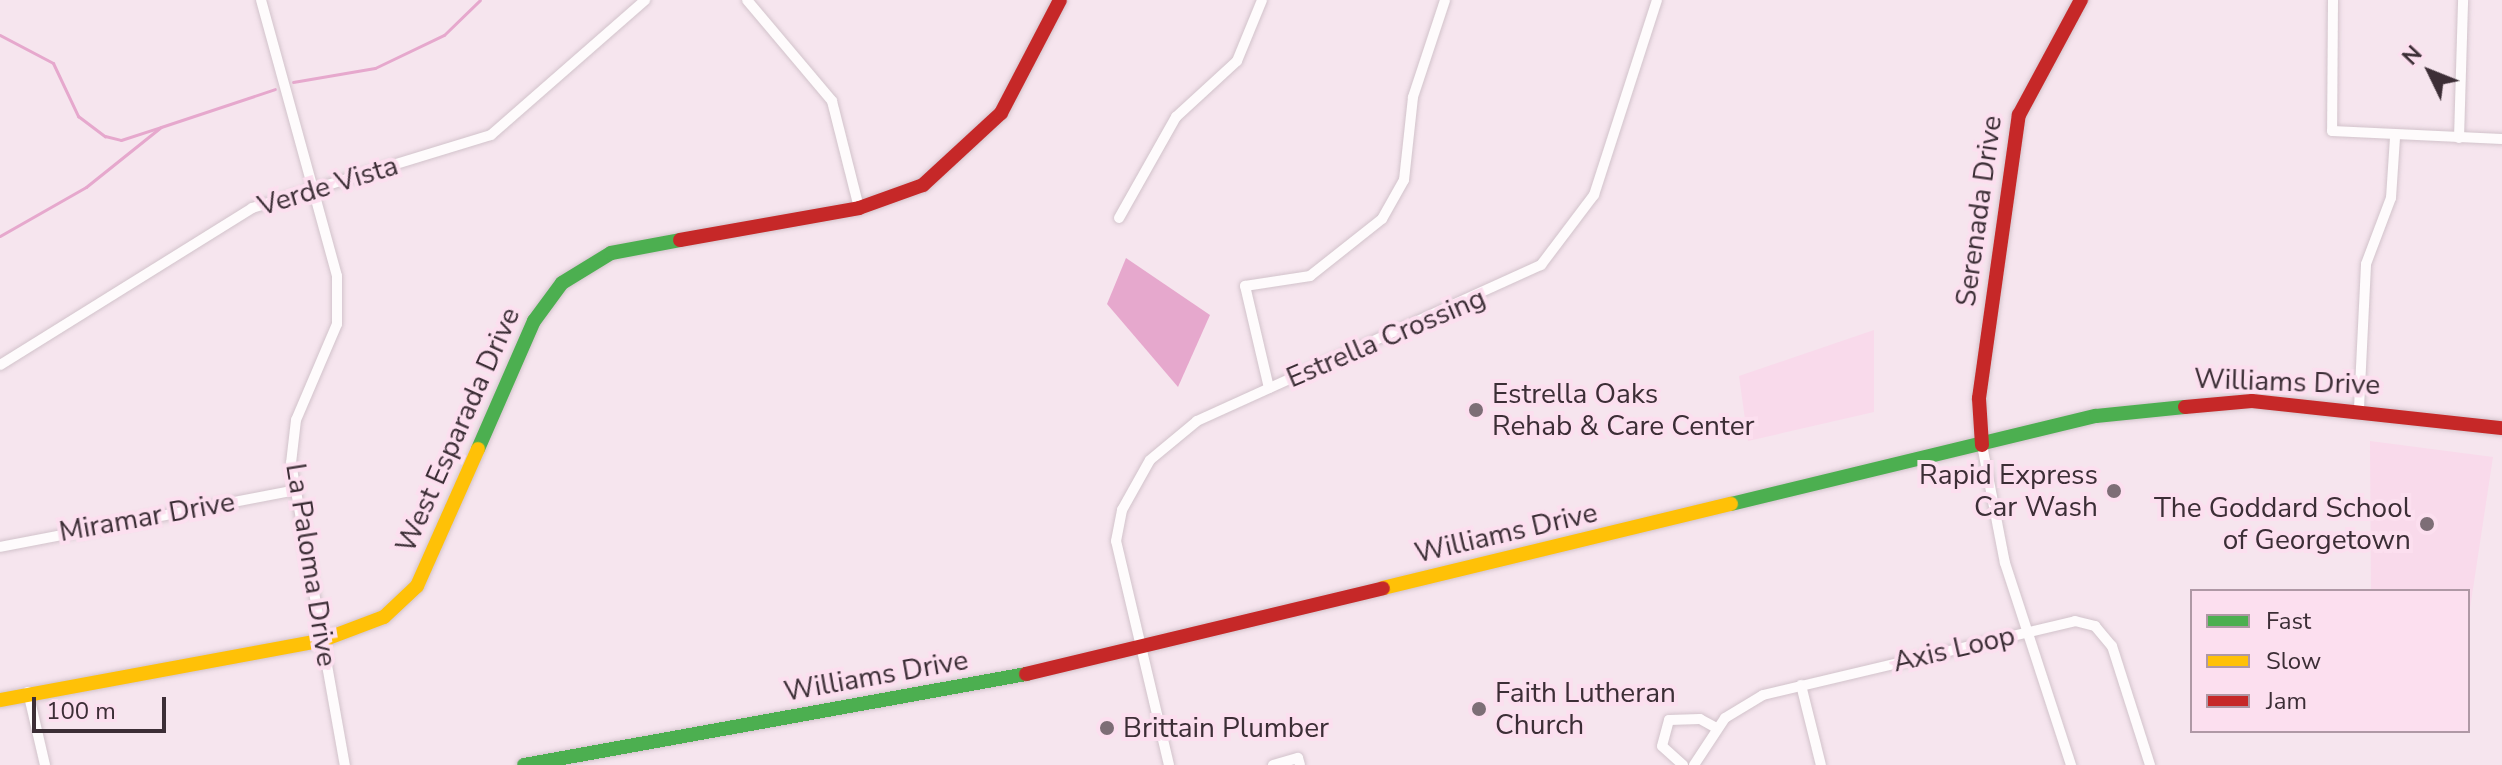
<!DOCTYPE html>
<style>
body{margin:0}
#map{position:relative;width:2502px;height:765px;overflow:hidden;background:#f6e5ee;font-family:"Nunito Sans",sans-serif}
div>[style]{position:absolute}
[style*='--x']{left:calc(var(--x)*1px);top:calc(var(--y)*1px);width:calc(var(--w)*1px);rotate:calc(var(--a)*1deg)}
.built>*{inset:0;background:#f9daeb}
.water>*{inset:0;background:#e6a8cd}
.stream>*{height:3px;margin:-1.5px;padding:0 1.5px;transform-origin:1.5px;border-radius:1.5px;background:#e6a8cd}
.roads{filter:drop-shadow(0 0 2px #d2c3cb) drop-shadow(0 0 2px #d2c3cb)}
.street>*{height:10px;margin:-5px;padding:0 5px;transform-origin:5px;border-radius:5px;background:#fefbfc}
.fast>*{height:14px;margin:-7px;padding:0 7px;transform-origin:7px;border-radius:7px;background:#4caf50}
.slow>*{height:14px;margin:-7px;padding:0 7px;transform-origin:7px;border-radius:7px;background:#ffc107}
.jam>*{height:14px;margin:-7px;padding:0 7px;transform-origin:7px;border-radius:7px;background:#c62828}
.dots>*{width:22px;height:22px;translate:-50% -50%;box-sizing:border-box;border:4px solid #fcdfef;border-radius:50%}
span{translate:-50% -50%;white-space:nowrap;text-align:center;line-height:1.15;-webkit-text-stroke:8px #fcdfef;paint-order:stroke}
.street-label{font-size:28px;color:#3c2e36}
.poi-label{font-size:28px;color:#3c2e36}
.left{translate:0 -50%;text-align:left}
.right{translate:-100% -50%;text-align:right}
.legend{position:absolute;left:2190px;top:589px;width:280px;height:144px;box-sizing:border-box;background:#fcdfef;border:2px solid #af98a5;margin:0;padding:10px 14px;list-style:none;font-size:24px;color:#3c2e36}
.legend li{display:flex;align-items:center;gap:16px;height:40px}
.legend b{width:40px;border:2px solid #af98a5}
.north{position:absolute;left:2390px;top:32px;width:80px;height:80px;-webkit-text-stroke:6px #fcdfef;paint-order:stroke;rotate:313deg;font-size:22px;font-weight:700;line-height:32px;text-align:center;color:#3c2e36}
.north::after{content:'';display:block;margin:auto;width:28px;height:36px;background:#3c2e36;clip-path:polygon(50% 0,100% 100%,50% 72%,0 100%)}
.scale{position:absolute;left:32px;top:697px;width:134px;height:36px;box-sizing:border-box;border:4px solid #3c2e36;border-top:0;padding-left:10px;font-size:24px;line-height:28px;white-space:nowrap;color:#3c2e36;-webkit-text-stroke:6px #fcdfef;paint-order:stroke}
</style>
<div id="map">
<div class="built">
<i style="clip-path:polygon(1874px 330px,1874px 412px,1748px 441px,1739px 376px)"></i>
<i style="clip-path:polygon(2370px 441px,2493px 457px,2469px 615px,2468px 591px,2371px 591px)"></i>
</div>
<div class="water">
<i style="clip-path:polygon(1126px 258px,1210px 315px,1178px 387px,1107px 304px)"></i>
</div>
<div class="stream">
<i style="--x:0;--y:35;--w:60;--a:27.8"></i>
<i style="--x:53;--y:63;--w:59;--a:64.7"></i>
<i style="--x:78;--y:116;--w:34;--a:37"></i>
<i style="--x:105;--y:136;--w:16;--a:14"></i>
<i style="--x:121;--y:140;--w:40;--a:-18"></i>
<i style="--x:293;--y:82;--w:83;--a:-9.7"></i>
<i style="--x:375;--y:68;--w:76;--a:-25.6"></i>
<i style="--x:444;--y:35;--w:50;--a:-44.2"></i>
<i style="--x:0;--y:236;--w:99;--a:-29.7"></i>
<i style="--x:86;--y:187;--w:96;--a:-38.7"></i>
<i style="--x:161;--y:127;--w:120;--a:-18.4"></i>
</div>
<div class="roads">
<div class="street">
<i style="--x:261;--y:0;--w:286;--a:74.6"></i>
<i style="--x:337;--y:276;--w:48;--a:90"></i>
<i style="--x:337;--y:324;--w:104;--a:113.1"></i>
<i style="--x:296;--y:420;--w:43;--a:96.6"></i>
<i style="--x:291;--y:463;--w:307;--a:79.9"></i>
<i style="--x:747;--y:0;--w:132;--a:49.9"></i>
<i style="--x:832;--y:101;--w:110;--a:75.8"></i>
<i style="--x:2333;--y:0;--w:131;--a:90.4"></i>
<i style="--x:2332;--y:131;--w:170;--a:2.7"></i>
<i style="--x:2459;--y:138;--w:138;--a:-88.3"></i>
<i style="--x:1119;--y:218;--w:116;--a:-60.6"></i>
<i style="--x:1176;--y:117;--w:83;--a:-42.6"></i>
<i style="--x:1237;--y:61;--w:66;--a:-67.7"></i>
<i style="--x:0;--y:365;--w:297;--a:-31.9"></i>
<i style="--x:252;--y:208;--w:250;--a:-17"></i>
<i style="--x:491;--y:135;--w:205;--a:-41.2"></i>
<i style="--x:1269;--y:388;--w:105;--a:-103.2"></i>
<i style="--x:1245;--y:286;--w:66;--a:-8.7"></i>
<i style="--x:1310;--y:276;--w:92;--a:-38.4"></i>
<i style="--x:1382;--y:219;--w:45;--a:-60.6"></i>
<i style="--x:1404;--y:180;--w:83;--a:-83.8"></i>
<i style="--x:1413;--y:97;--w:102;--a:-71.7"></i>
<i style="--x:2359;--y:408;--w:144;--a:-87.2"></i>
<i style="--x:2366;--y:264;--w:71;--a:-69.3"></i>
<i style="--x:2391;--y:198;--w:60;--a:-86.2"></i>
<i style="--x:1982;--y:445;--w:120;--a:79"></i>
<i style="--x:2005;--y:563;--w:213;--a:71.9"></i>
<i style="--x:0;--y:547;--w:300;--a:-10.9"></i>
<i style="--x:1801;--y:685;--w:82;--a:76"></i>
<i style="--x:28;--y:692;--w:75;--a:76.9"></i>
<i style="--x:1169;--y:765;--w:230;--a:-103.3"></i>
<i style="--x:1116;--y:541;--w:32;--a:-79"></i>
<i style="--x:1122;--y:510;--w:57;--a:-60.8"></i>
<i style="--x:1150;--y:460;--w:61;--a:-39.7"></i>
<i style="--x:1197;--y:421;--w:378;--a:-24.4"></i>
<i style="--x:1541;--y:265;--w:88;--a:-52.9"></i>
<i style="--x:1594;--y:195;--w:205;--a:-72.1"></i>
<i style="--x:1273;--y:765;--w:26;--a:-16"></i>
<i style="--x:1298;--y:758;--w:7;--a:74"></i>
<i style="--x:1683;--y:765;--w:28;--a:-138"></i>
<i style="--x:1662;--y:746;--w:27;--a:-75"></i>
<i style="--x:1669;--y:720;--w:31;--a:-2"></i>
<i style="--x:1700;--y:719;--w:18;--a:29"></i>
<i style="--x:1694;--y:765;--w:56;--a:-56.6"></i>
<i style="--x:1725;--y:718;--w:44;--a:-31.2"></i>
<i style="--x:1763;--y:695;--w:321;--a:-13.3"></i>
<i style="--x:2075;--y:621;--w:21;--a:14"></i>
<i style="--x:2095;--y:626;--w:26;--a:50"></i>
<i style="--x:2112;--y:646;--w:125;--a:72.3"></i>
</div>
<div class="fast">
<i style="--x:478;--y:449;--w:140;--a:-66.4"></i>
<i style="--x:534;--y:321;--w:47;--a:-53.6"></i>
<i style="--x:562;--y:283;--w:57;--a:-31.5"></i>
<i style="--x:611;--y:253;--w:70;--a:-10.7"></i>
<i style="--x:1731;--y:504;--w:375;--a:-13.6"></i>
<i style="--x:2096;--y:416;--w:89;--a:-5.8"></i>
<i style="--x:524;--y:765;--w:510;--a:-10.27"></i>
</div>
<div class="slow">
<i style="--x:1383;--y:588;--w:358;--a:-13.6"></i>
<i style="--x:0;--y:700;--w:329;--a:-10.5"></i>
<i style="--x:323;--y:640;--w:65;--a:-20.7"></i>
<i style="--x:384;--y:617;--w:45;--a:-43.2"></i>
<i style="--x:417;--y:586;--w:150;--a:-66"></i>
</div>
<div class="jam">
<i style="--x:680;--y:240;--w:182;--a:-10.1"></i>
<i style="--x:859;--y:208;--w:68;--a:-19.8"></i>
<i style="--x:923;--y:185;--w:106;--a:-42.7"></i>
<i style="--x:1001;--y:113;--w:127;--a:-62.4"></i>
<i style="--x:2185;--y:407;--w:67;--a:-5.1"></i>
<i style="--x:2252;--y:401;--w:251;--a:6.2"></i>
<i style="--x:1982;--y:445;--w:47;--a:-93.7"></i>
<i style="--x:1979;--y:398;--w:286;--a:-82"></i>
<i style="--x:2019;--y:115;--w:131;--a:-61.7"></i>
<i style="--x:1026;--y:674;--w:367;--a:-13.5"></i>
</div>
</div>
<div class="dots">
<i style="left:1476px;top:410px;background:#7d6e76"></i>
<i style="left:2114px;top:491px;background:#7d6e76"></i>
<i style="left:2427px;top:524px;background:#7d6e76"></i>
<i style="left:1479px;top:709px;background:#7d6e76"></i>
<i style="left:1107px;top:728px;background:#7d6e76"></i>
</div>
<div class="street-label">
<span style="left:328px;top:186px;rotate:-17deg">Verde Vista</span>
<span style="left:1979px;top:211px;rotate:-82deg">Serenada Drive</span>
<span style="left:1386px;top:338px;rotate:-23deg">Estrella Crossing</span>
<span style="left:2287px;top:382px;rotate:2deg">Williams Drive</span>
<span style="left:458px;top:430px;rotate:-66deg">West Esparada Drive</span>
<span style="left:147px;top:517px;rotate:-10deg">Miramar Drive</span>
<span style="left:1506px;top:533px;rotate:-13deg">Williams Drive</span>
<span style="left:311px;top:565px;rotate:81deg">La Paloma Drive</span>
<span style="left:1954px;top:649px;rotate:-13deg">Axis Loop</span>
<span style="left:876px;top:676px;rotate:-10deg">Williams Drive</span>
</div>
<div class="poi-label">
<span class="left" style="left:1492px;top:410px">Estrella Oaks<br>Rehab &amp; Care Center</span>
<span class="right" style="left:2098px;top:491px">Rapid Express<br>Car Wash</span>
<span class="right" style="left:2411px;top:524px">The Goddard School<br>of Georgetown</span>
<span class="left" style="left:1495px;top:709px">Faith Lutheran<br>Church</span>
<span class="left" style="left:1123px;top:728px">Brittain Plumber</span>
</div>
<ul class="legend">
<li><b style="height:10px;background:#4caf50"></b>Fast</li>
<li><b style="height:10px;background:#ffc107"></b>Slow</li>
<li><b style="height:10px;background:#c62828"></b>Jam</li>
</ul>
<div class="north">N</div>
<div class="scale">100 m</div>
</div>
